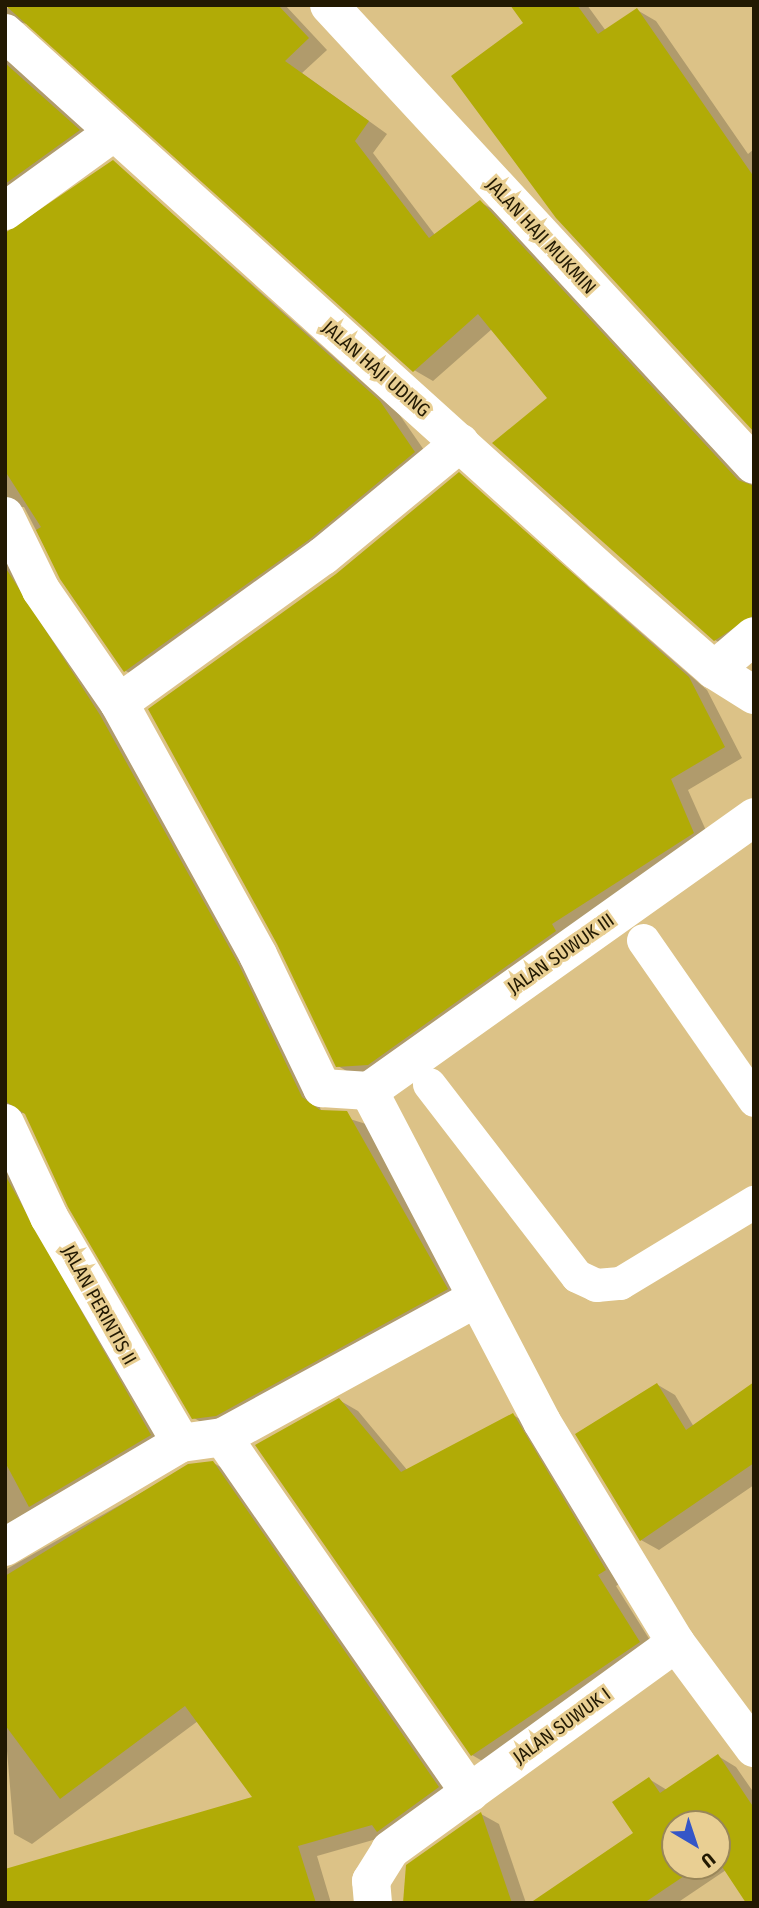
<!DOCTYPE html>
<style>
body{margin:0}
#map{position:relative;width:759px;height:1908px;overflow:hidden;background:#dcc287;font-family:"Fira Sans Condensed",sans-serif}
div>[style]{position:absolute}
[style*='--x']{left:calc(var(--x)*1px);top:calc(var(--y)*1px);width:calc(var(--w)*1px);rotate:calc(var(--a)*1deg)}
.shadow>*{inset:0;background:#0003}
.building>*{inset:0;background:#b1ab06}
.lane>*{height:33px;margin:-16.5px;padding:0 16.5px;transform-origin:16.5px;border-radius:16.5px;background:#fff}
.street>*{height:38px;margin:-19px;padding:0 19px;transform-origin:19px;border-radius:19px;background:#fff}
span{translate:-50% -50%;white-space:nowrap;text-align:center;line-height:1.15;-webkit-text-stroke:6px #e9cf93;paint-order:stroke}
.street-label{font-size:19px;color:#221902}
.frame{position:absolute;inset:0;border:7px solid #221902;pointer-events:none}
.north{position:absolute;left:661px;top:1810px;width:70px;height:70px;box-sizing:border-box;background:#e9cf93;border:2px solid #998659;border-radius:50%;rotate:141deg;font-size:19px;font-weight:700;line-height:28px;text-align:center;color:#221902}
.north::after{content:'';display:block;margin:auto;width:24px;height:32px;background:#3456c7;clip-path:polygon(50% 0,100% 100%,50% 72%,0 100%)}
</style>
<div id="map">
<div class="shadow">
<i style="clip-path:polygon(21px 5px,285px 5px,327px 50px,302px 73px,387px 134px,373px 153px,435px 235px,480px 202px,499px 213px,754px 487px,754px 634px,734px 651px,715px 640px,550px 399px,492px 329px,433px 381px,414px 370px,31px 25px,19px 22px,5px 38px,5px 9px)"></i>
<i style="clip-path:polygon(514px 5px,587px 5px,606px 31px,637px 10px,656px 21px,748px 154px,754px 149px,754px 430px)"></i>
<i style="clip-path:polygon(5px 56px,97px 141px,5px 216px)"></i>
<i style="clip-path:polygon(113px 162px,399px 414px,433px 463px,144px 682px,126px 671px,61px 578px,24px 507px,14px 507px,5px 521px,5px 232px,18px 231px)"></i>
<i style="clip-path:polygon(459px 474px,707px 690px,742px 758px,688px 790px,712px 844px,357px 1077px,338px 1066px,337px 575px)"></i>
<i style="clip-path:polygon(5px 535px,257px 978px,321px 1110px,366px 1124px,466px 1300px,213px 1429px,194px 1418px,26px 1111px,5px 1123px)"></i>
<i style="clip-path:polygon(5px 1148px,169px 1446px,5px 1552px)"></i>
<i style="clip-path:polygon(754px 1384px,754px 1485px,659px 1550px,641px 1540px,658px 1385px,675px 1395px,694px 1427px)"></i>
<i style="clip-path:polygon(339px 1400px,358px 1411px,408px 1471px,513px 1415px,532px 1426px,624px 1581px,616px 1586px,658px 1653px,491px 1766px,472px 1755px)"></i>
<i style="clip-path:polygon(212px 1462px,232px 1474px,457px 1799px,387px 1836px,317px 1856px,331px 1903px,19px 1903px,254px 1798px,198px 1721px,32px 1844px,14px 1834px,5px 1727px,5px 1570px,189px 1466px)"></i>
<i style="clip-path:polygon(evenodd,718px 1756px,736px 1767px,754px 1793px,754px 1886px,726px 1870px,677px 1903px,533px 1903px,635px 1834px,649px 1779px,667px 1790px,718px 1756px,675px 1824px,717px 1824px,717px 1866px,675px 1866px,675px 1824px)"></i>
<i style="clip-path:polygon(481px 1814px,499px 1824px,526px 1903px,409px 1903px)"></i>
</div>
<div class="building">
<i style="clip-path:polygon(5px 5px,278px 5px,309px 38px,285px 61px,369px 121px,355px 141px,429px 238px,480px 200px,738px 480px,754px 486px,754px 615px,714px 641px,492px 443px,547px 398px,478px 314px,413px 372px)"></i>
<i style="clip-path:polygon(510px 5px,577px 5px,598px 34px,637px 8px,754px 177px,754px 432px,556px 218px,451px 76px,523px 23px)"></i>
<i style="clip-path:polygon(5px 63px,80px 130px,5px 184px)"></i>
<i style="clip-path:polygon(113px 160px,380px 401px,415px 452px,310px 539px,124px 672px,60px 579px,36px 530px,41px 527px,5px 471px,5px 233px)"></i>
<i style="clip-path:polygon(459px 472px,689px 677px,725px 747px,671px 779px,694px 833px,552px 924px,556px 931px,368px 1065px,336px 1067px,277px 944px,148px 709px,336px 574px)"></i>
<i style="clip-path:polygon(5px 567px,100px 715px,239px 965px,302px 1097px,320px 1110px,347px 1111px,448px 1289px,216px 1416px,192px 1419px,68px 1207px,25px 1114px,5px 1101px)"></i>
<i style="clip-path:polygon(5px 1175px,151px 1435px,29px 1507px,5px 1462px)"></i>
<i style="clip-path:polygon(754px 1382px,754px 1463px,640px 1541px,575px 1434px,657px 1383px,686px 1430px)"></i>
<i style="clip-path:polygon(339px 1398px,401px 1472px,513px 1413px,606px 1570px,598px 1575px,640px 1642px,471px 1756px,255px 1445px)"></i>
<i style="clip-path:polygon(213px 1461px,439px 1787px,377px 1832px,372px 1825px,298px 1846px,316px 1903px,5px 1903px,5px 1869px,252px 1797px,185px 1706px,60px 1799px,5px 1725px,5px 1576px,188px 1464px)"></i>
<i style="clip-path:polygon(718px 1754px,754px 1808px,754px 1903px,746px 1903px,717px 1859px,717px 1824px,675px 1824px,675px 1866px,699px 1866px,644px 1903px,530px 1903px,633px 1833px,612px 1802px,649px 1777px,660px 1793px)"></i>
<i style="clip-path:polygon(481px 1812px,512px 1903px,403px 1903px,406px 1865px)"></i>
</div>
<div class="lane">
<i style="--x:643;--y:940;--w:195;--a:55.2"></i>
<i style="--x:429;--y:1084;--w:242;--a:52.4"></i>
<i style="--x:577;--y:1276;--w:21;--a:25"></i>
<i style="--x:596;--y:1285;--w:24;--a:-5"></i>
<i style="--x:620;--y:1283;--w:157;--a:-31.2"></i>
</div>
<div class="street">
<i style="--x:329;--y:5;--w:626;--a:47.26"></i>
<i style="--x:5;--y:33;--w:806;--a:42.08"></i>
<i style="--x:603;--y:573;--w:147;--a:41.1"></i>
<i style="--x:714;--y:670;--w:47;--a:32"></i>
<i style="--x:5;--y:211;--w:135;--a:-35.9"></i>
<i style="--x:5;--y:516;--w:82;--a:64.1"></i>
<i style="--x:41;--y:590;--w:137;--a:55.4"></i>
<i style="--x:119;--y:703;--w:288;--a:61.1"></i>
<i style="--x:258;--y:955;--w:148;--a:64.3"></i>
<i style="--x:322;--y:1088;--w:47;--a:3.7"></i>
<i style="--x:714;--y:670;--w:52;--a:-40.4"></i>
<i style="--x:119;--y:703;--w:251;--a:-35.8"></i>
<i style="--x:323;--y:556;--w:178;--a:-39.5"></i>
<i style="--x:369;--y:1091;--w:373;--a:62.4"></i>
<i style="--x:542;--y:1422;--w:258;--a:58.8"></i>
<i style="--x:369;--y:1091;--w:473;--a:-35.4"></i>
<i style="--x:5;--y:1123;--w:104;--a:64.9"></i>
<i style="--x:49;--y:1217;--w:262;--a:59.7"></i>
<i style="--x:181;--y:1443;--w:42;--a:-8.1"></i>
<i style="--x:5;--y:1547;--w:204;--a:-30.6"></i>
<i style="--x:470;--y:1793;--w:433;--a:-124.8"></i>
<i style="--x:223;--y:1437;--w:287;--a:-28.7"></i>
<i style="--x:373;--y:1903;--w:22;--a:-95"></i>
<i style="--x:371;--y:1881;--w:36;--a:-58"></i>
<i style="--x:390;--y:1850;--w:353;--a:-35.9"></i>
<i style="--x:676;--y:1643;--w:131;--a:53.4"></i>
</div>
<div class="street-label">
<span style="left:541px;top:236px;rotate:47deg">JALAN HAJI MUKMIN</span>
<span style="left:376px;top:369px;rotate:41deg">JALAN HAJI UDING</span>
<span style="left:561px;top:954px;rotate:-35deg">JALAN SUWUK III</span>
<span style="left:99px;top:1305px;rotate:61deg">JALAN PERINTIS II</span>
<span style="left:562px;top:1726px;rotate:-36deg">JALAN SUWUK I</span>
</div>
<div class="frame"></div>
<div class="north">U</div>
</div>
